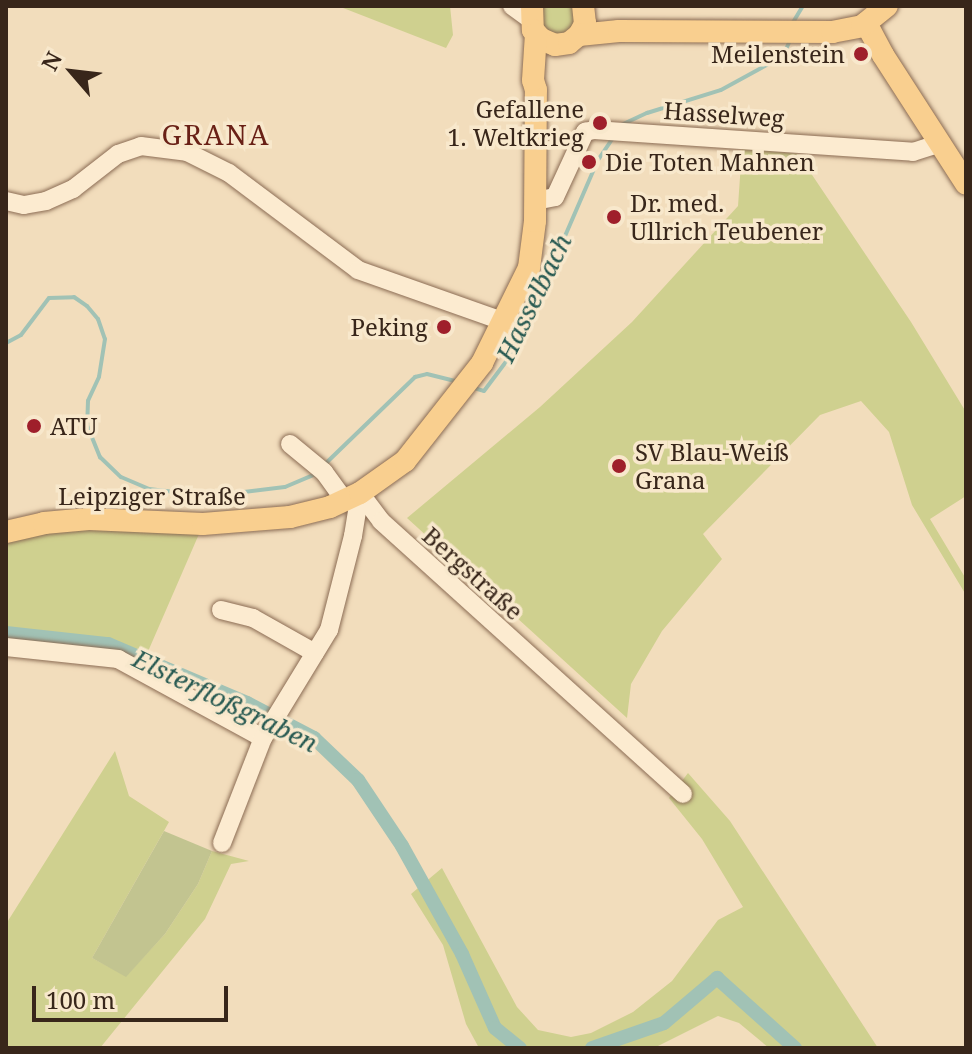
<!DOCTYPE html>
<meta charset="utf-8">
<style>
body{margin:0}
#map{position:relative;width:972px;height:1054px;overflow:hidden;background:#f2ddbc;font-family:"Noto Serif",serif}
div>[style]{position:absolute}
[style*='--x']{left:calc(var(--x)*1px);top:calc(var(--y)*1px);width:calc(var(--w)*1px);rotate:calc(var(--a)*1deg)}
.green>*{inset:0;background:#cfd08f}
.cemetery>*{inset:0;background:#c2c490}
.stream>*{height:4px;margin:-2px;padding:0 2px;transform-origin:2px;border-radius:2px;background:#a1c2b5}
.canal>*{height:14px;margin:-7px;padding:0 7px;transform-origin:7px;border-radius:7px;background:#a1c2b5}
.roads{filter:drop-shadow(0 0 2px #8b6c54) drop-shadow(0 0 2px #8b6c54)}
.minor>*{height:18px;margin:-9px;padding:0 9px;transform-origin:9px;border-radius:9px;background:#fcebd0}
.major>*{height:22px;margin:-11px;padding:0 11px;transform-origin:11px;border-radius:11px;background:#f9cf8f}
.dots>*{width:22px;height:22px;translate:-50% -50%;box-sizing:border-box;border:4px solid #f8e8cc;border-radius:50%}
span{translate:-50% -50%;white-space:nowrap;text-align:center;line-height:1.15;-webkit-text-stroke:7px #f8e8cc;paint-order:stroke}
.poi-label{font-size:24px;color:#38261a}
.right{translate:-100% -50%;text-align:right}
.left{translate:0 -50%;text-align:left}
.street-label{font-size:24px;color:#38261a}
.water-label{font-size:26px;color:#285a52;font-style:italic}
.quarter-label{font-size:28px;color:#692016;letter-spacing:2px}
.frame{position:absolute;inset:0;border:8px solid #38261a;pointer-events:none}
.north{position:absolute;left:32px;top:32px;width:80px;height:80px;-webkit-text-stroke:6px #f8e8cc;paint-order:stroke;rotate:298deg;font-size:22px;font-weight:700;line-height:32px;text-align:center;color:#38261a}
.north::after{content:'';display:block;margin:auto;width:28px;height:36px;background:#38261a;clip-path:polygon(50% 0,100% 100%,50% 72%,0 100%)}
.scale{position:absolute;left:32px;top:986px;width:196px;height:36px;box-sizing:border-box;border:4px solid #38261a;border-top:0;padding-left:10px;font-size:24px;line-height:28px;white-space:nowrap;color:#38261a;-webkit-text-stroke:6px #f8e8cc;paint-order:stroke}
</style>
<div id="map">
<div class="green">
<i style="clip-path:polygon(338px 6px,450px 6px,453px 35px,446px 48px)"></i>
<i style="clip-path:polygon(543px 6px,575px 6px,578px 12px,570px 34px,555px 37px,542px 27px)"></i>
<i style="clip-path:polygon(742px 148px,798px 154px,911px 322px,966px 412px,966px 496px,930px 519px,966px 579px,966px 595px,912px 505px,889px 432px,861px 401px,820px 415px,703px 534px,722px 559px,662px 631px,631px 684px,627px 718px,407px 518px,540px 407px,632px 322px,738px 206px)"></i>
<i style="clip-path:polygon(76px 528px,199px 534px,143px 663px,111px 649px,6px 640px,6px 542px,38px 532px)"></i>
<i style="clip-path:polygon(115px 751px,129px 796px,169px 822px,92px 958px,126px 976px,165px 934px,198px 884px,212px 851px,249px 861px,231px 864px,205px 919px,100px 1048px,6px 1048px,6px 924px)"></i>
<i style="clip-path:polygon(688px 773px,730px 821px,878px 1048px,769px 1048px,739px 1023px,718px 1016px,654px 1048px,479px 1048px,466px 1024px,443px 945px,411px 894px,442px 868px,517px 1007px,538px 1030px,571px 1037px,591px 1033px,633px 1012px,672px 981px,718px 920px,743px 907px,702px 839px,669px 798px)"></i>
</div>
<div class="cemetery">
<i style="clip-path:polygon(164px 831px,212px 851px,198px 884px,165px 934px,126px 977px,92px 958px)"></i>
</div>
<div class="stream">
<i style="--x:792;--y:24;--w:21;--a:-59"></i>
<i style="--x:621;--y:125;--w:29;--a:-25"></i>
<i style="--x:647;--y:113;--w:77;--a:-17.3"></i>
<i style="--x:721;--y:90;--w:71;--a:-28.7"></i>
<i style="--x:783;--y:56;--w:17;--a:-66"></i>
<i style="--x:6;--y:343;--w:17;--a:-28"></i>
<i style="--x:21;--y:335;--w:46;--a:-52.9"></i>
<i style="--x:49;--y:298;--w:25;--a:-2"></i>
<i style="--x:74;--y:297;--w:16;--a:35"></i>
<i style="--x:87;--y:306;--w:17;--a:50"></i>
<i style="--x:98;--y:319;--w:21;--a:71"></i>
<i style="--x:105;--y:339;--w:38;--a:99"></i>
<i style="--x:99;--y:377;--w:26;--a:115"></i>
<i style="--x:88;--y:401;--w:24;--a:92"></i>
<i style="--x:87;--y:425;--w:35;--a:68"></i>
<i style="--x:100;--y:457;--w:29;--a:44"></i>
<i style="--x:121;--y:477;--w:30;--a:23"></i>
<i style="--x:149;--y:489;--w:43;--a:6.6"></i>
<i style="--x:192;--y:494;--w:52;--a:-2.2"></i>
<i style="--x:244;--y:492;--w:41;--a:-7"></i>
<i style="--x:285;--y:487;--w:33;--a:-23"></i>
<i style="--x:474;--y:388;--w:10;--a:17"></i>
<i style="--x:484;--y:391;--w:55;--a:-53.1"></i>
<i style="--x:517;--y:347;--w:204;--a:-66.6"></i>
<i style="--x:598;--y:160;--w:25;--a:-56"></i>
<i style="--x:324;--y:465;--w:127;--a:-44"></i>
<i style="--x:415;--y:377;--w:12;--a:-14"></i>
<i style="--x:427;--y:374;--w:32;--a:14"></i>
</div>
<div class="canal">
<i style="--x:6;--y:633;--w:103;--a:6.2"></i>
<i style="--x:108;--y:644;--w:151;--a:23"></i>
<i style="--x:247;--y:703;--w:76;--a:27.6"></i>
<i style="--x:314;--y:738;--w:61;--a:43.7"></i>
<i style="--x:358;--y:780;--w:79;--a:56.3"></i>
<i style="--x:402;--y:846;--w:124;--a:60.9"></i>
<i style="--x:462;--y:954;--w:81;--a:66"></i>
<i style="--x:495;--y:1028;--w:32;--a:39"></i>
<i style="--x:592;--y:1048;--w:76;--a:-19.1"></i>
<i style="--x:664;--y:1023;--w:70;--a:-40.3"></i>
<i style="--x:717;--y:978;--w:105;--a:41.9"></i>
</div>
<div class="roads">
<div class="minor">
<i style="--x:512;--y:6;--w:22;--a:36"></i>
<i style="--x:6;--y:201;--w:18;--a:13"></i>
<i style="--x:24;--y:205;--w:22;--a:-10"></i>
<i style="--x:46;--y:201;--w:30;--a:-24"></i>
<i style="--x:73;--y:189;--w:57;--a:-37.9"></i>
<i style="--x:118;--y:154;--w:24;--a:-19"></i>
<i style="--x:141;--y:146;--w:46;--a:7.4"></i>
<i style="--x:187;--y:152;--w:47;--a:26.6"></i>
<i style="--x:229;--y:173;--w:161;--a:36.9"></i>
<i style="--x:358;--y:270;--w:156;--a:19.5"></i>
<i style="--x:535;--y:201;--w:20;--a:-11"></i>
<i style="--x:555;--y:197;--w:72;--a:-65.2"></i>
<i style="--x:585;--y:132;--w:9;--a:-13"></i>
<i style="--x:594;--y:130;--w:320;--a:3.9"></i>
<i style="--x:913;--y:152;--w:28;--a:-18"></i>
<i style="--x:290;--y:444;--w:44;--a:39.5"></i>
<i style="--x:324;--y:472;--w:36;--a:54"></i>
<i style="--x:360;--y:493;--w:35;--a:53"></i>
<i style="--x:381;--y:521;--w:407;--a:42.1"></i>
<i style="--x:221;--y:610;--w:33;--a:14"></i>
<i style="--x:253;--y:618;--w:71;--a:29.4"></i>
<i style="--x:6;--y:647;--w:113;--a:6.1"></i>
<i style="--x:118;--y:659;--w:165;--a:28.6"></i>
<i style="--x:222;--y:843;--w:113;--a:-68.7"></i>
<i style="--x:263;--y:738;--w:127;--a:-58.6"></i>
<i style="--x:329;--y:630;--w:97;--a:-75.7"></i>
<i style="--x:353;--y:536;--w:44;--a:-80.8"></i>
</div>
<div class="major">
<i style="--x:532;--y:6;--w:24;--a:88"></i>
<i style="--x:533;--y:30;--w:12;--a:48"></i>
<i style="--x:541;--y:39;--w:15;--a:23"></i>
<i style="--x:555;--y:45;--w:14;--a:-8"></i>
<i style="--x:569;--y:43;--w:13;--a:-39"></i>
<i style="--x:579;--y:35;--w:13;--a:-61"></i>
<i style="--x:585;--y:24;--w:18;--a:-96"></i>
<i style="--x:866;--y:23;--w:36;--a:62"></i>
<i style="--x:883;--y:55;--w:153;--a:57.2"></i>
<i style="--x:579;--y:35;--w:40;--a:-5.7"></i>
<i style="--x:619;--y:31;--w:213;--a:0.3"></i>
<i style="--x:832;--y:32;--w:31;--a:-11"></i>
<i style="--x:862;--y:26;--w:32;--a:-39"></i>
<i style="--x:6;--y:532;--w:39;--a:-13"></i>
<i style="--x:44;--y:523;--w:45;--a:-5.1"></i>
<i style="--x:89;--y:519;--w:114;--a:2.5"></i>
<i style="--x:203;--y:524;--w:87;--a:-4.6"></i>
<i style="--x:290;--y:517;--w:41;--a:-14"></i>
<i style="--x:330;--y:507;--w:33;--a:-25"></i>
<i style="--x:360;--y:493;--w:55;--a:-35.4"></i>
<i style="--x:405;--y:461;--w:125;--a:-51.8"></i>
<i style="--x:482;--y:363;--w:106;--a:-63.7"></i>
<i style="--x:529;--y:268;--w:47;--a:-82.7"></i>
<i style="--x:535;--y:221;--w:131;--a:-89.6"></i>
<i style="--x:536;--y:90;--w:10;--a:-107"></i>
<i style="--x:533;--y:80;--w:46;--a:-86.3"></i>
</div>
</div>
<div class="dots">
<i style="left:861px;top:54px;background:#9f1f2b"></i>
<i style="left:600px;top:123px;background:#9f1f2b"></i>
<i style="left:589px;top:162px;background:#9f1f2b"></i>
<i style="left:614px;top:217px;background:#9f1f2b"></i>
<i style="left:444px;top:327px;background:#9f1f2b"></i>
<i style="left:34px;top:426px;background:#9f1f2b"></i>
<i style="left:619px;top:466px;background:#9f1f2b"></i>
</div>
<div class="poi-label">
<span class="right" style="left:845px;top:54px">Meilenstein</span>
<span class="right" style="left:584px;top:123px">Gefallene<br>1. Weltkrieg</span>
<span class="left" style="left:605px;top:162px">Die Toten Mahnen</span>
<span class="left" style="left:630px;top:217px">Dr. med.<br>Ullrich Teubener</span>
<span class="right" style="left:428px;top:327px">Peking</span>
<span class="left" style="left:50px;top:426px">ATU</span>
<span class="left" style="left:635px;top:466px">SV Blau-Weiß<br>Grana</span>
</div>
<div class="street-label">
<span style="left:724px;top:114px;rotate:4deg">Hasselweg</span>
<span style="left:152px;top:496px">Leipziger Straße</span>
<span style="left:473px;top:573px;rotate:42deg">Bergstraße</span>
</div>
<div class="water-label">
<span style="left:534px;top:298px;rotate:-64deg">Hasselbach</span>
<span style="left:225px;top:701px;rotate:26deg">Elsterfloßgraben</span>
</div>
<div class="quarter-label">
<span style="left:216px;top:134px">GRANA</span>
</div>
<div class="frame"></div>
<div class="north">N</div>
<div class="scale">100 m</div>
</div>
